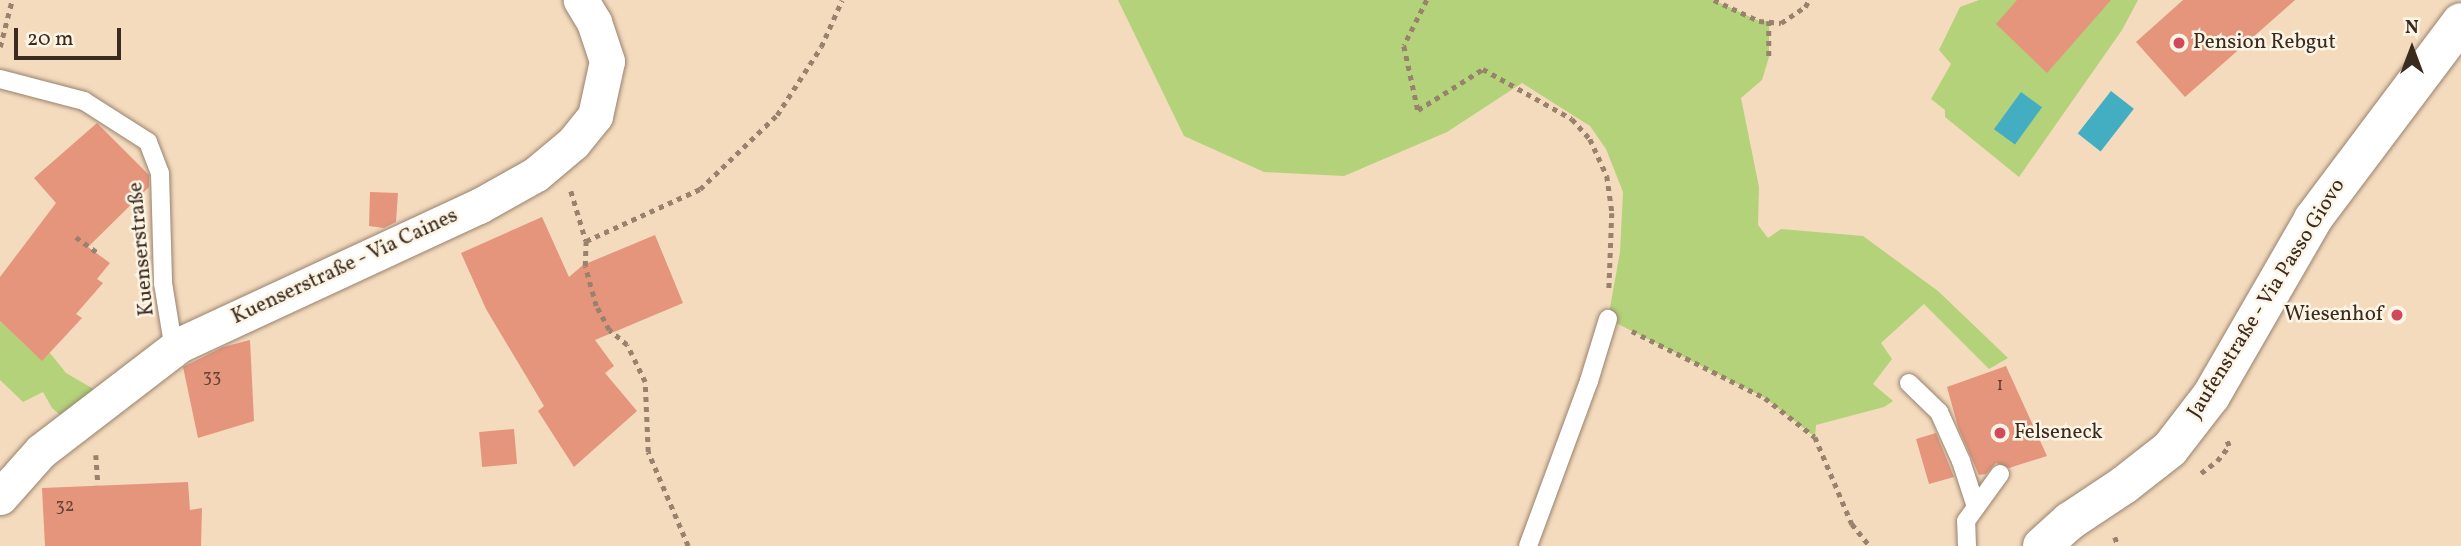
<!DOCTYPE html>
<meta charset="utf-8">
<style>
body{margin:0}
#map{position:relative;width:2461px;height:546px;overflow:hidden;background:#f4dbbe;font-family:Vollkorn,serif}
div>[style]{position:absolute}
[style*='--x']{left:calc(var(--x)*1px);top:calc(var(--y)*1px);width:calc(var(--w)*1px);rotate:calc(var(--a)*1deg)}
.green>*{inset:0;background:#b3d27a}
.water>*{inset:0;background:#43aec2;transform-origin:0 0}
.building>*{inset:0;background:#e5957c;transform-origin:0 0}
.path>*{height:4.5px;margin-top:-2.25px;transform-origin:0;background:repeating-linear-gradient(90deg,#98826e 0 5px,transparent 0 10px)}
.roads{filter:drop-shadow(0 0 2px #98826e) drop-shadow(0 0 2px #98826e)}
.service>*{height:18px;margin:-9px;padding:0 9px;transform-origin:9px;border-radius:9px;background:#fff}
.minor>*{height:35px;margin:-17.5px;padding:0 17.5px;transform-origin:17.5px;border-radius:17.5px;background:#fff}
.primary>*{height:38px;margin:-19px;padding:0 19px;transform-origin:19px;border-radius:19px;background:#fff}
.dots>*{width:19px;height:19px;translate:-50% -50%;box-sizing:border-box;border:4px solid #fcf5e5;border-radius:50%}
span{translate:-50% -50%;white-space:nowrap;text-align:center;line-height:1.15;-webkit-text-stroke:5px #fcf5e5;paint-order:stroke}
.number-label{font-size:18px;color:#664536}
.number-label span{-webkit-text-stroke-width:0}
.poi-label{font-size:21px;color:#3b2a1e}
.left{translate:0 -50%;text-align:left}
.right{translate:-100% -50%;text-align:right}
.street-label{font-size:21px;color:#3b2a1e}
.north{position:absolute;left:2377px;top:14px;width:70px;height:70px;-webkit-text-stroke:5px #fcf5e5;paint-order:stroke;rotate:0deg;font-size:19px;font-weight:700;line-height:28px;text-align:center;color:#3b2a1e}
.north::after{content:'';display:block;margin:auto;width:24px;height:32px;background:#3b2a1e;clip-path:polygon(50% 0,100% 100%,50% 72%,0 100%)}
.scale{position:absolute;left:14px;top:28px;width:107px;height:32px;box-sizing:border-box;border:4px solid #3b2a1e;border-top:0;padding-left:9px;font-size:21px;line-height:24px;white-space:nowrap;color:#3b2a1e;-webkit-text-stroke:5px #fcf5e5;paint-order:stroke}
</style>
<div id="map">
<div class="green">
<i style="clip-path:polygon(1118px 0,1714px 0,1759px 21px,1769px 21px,1769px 57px,1762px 80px,1741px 98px,1759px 187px,1758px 225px,1768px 238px,1781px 229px,1863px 236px,1938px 291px,2008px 358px,1989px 369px,1924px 304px,1881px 343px,1892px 359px,1873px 384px,1893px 401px,1884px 407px,1816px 425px,1815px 437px,1765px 398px,1608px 319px,1620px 252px,1623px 192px,1606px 149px,1590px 126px,1522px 83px,1447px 132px,1344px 176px,1264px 172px,1184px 136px)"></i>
<i style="clip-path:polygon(1979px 0,2138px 0,2122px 30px,2019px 177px,1945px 117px,1945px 110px,1931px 99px,1951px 64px,1939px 50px,1960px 7px)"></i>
<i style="clip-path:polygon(0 321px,36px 355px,46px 356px,50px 353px,66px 373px,97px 391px,63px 417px,52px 408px,43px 392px,23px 402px,0 380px)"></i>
</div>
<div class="water">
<i style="left:2111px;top:91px;width:29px;height:54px;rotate:38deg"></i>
<i style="left:2021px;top:92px;width:26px;height:46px;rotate:36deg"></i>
</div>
<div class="building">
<i style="clip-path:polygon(2017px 0,2111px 0,2047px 73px,1996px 24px)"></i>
<i style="clip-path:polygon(2183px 0,2295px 0,2185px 97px,2136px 42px)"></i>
<i style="clip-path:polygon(97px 123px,149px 175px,149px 187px,88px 247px,110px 263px,97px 279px,103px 283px,76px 314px,82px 318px,42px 361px,0 321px,0 277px,56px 203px,34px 178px)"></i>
<i style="clip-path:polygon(370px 192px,398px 193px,396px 222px,384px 228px,369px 226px)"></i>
<i style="clip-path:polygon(542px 217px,569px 277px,583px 265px,655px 235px,683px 303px,595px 340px,614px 366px,605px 373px,637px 411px,574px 467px,538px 411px,544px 406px,486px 309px,461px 253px)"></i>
<i style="clip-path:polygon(250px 340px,254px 421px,198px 438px,183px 367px,223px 347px)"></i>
<i style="clip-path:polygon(2006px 366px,2047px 456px,2009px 468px,1996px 463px,1986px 474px,1979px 475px,1958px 427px,1947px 387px)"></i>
<i style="left:514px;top:429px;width:35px;height:35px;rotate:85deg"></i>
<i style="clip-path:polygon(1936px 433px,1954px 477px,1929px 484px,1916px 439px)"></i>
<i style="clip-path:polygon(188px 482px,190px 510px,202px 508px,201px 546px,45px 546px,42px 488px)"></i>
</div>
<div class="path">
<i style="--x:1427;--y:0;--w:51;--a:116.6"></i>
<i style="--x:1404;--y:46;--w:66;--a:77.7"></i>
<i style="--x:1418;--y:110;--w:77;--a:-32.2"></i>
<i style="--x:1483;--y:69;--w:102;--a:29.3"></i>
<i style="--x:1572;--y:119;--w:27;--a:48"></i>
<i style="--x:1590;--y:139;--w:41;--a:65.3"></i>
<i style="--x:1607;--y:176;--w:37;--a:82"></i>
<i style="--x:1612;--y:213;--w:79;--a:92.2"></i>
<i style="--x:1714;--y:0;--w:50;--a:25"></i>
<i style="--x:1759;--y:21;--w:22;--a:5"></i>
<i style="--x:1781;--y:23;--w:29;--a:-34"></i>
<i style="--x:1805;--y:7;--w:8;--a:-60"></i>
<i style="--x:1769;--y:21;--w:36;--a:90"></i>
<i style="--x:0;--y:47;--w:49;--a:-75.7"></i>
<i style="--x:571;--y:191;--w:52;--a:73.3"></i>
<i style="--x:76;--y:237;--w:26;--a:36"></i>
<i style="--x:1632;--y:331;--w:149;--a:26.7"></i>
<i style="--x:1765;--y:398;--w:63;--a:38"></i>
<i style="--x:1815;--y:437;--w:95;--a:67"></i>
<i style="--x:1852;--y:524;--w:28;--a:51"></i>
<i style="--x:96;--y:455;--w:30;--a:86"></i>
<i style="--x:2201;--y:473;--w:20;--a:-37"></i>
<i style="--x:2217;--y:461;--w:19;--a:-51"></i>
<i style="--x:2229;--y:446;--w:8;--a:-113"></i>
<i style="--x:2115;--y:537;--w:9;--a:72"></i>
<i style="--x:688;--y:546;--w:102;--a:-113.1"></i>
<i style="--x:648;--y:452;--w:70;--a:-92.5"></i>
<i style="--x:645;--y:382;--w:41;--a:-115.9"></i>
<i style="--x:627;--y:345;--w:23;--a:-140"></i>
<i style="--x:609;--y:330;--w:27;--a:-118"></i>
<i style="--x:596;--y:306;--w:41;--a:-105.4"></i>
<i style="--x:585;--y:266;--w:25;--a:-88"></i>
<i style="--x:586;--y:241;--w:125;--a:-24.5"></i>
<i style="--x:700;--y:189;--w:107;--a:-43.9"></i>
<i style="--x:777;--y:115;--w:81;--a:-57.1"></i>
<i style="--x:821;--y:47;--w:51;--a:-65.9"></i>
</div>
<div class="roads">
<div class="service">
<i style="--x:0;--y:79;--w:87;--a:14.7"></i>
<i style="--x:84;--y:101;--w:76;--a:32.6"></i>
<i style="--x:148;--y:142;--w:33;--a:69"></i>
<i style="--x:160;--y:173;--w:110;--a:88.4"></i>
<i style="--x:163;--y:283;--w:68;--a:80.7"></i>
<i style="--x:1909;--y:383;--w:42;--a:44"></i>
<i style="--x:1939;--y:412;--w:54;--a:65.8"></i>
<i style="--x:1961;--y:461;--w:48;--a:71.9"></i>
<i style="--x:1528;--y:546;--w:176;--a:-69.7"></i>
<i style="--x:1589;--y:381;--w:65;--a:-73"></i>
<i style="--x:1967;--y:546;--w:25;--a:-92"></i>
<i style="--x:1966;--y:521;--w:58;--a:-54.1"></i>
</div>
<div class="minor">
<i style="--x:0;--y:497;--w:62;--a:-48.3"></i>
<i style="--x:41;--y:451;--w:174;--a:-37.5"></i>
<i style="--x:179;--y:345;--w:331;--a:-24.9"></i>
<i style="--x:479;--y:206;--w:65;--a:-29.3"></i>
<i style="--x:536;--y:174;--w:48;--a:-40"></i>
<i style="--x:573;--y:143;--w:35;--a:-51"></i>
<i style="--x:595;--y:116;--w:56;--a:-77.7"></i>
<i style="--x:607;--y:61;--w:41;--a:-108.4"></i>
<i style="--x:594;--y:22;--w:26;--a:-121"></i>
</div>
<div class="primary">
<i style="--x:2042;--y:546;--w:38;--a:-42"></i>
<i style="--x:2070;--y:521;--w:65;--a:-33.7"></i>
<i style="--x:2124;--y:485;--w:58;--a:-38"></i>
<i style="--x:2170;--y:449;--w:67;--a:-52.3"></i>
<i style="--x:2211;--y:396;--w:204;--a:-60"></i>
<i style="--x:2313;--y:219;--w:246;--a:-53.1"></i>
</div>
</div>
<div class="dots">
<i style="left:2179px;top:43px;background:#d1495b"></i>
<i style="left:2397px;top:315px;background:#d1495b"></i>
<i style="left:2000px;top:433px;background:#d1495b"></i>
</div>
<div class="number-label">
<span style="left:212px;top:378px">33</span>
<span style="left:2000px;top:386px">1</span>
<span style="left:65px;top:507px">32</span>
</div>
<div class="poi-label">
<span class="left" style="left:2193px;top:43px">Pension Rebgut</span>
<span class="right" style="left:2383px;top:315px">Wiesenhof</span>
<span class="left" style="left:2014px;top:433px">Felseneck</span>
</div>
<div class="street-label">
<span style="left:142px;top:249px;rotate:-95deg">Kuenserstraße</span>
<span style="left:345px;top:267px;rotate:-25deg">Kuenserstraße - Via Caines</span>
<span style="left:2267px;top:299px;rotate:-58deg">Jaufenstraße - Via Passo Giovo</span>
</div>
<div class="north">N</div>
<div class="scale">20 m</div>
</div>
